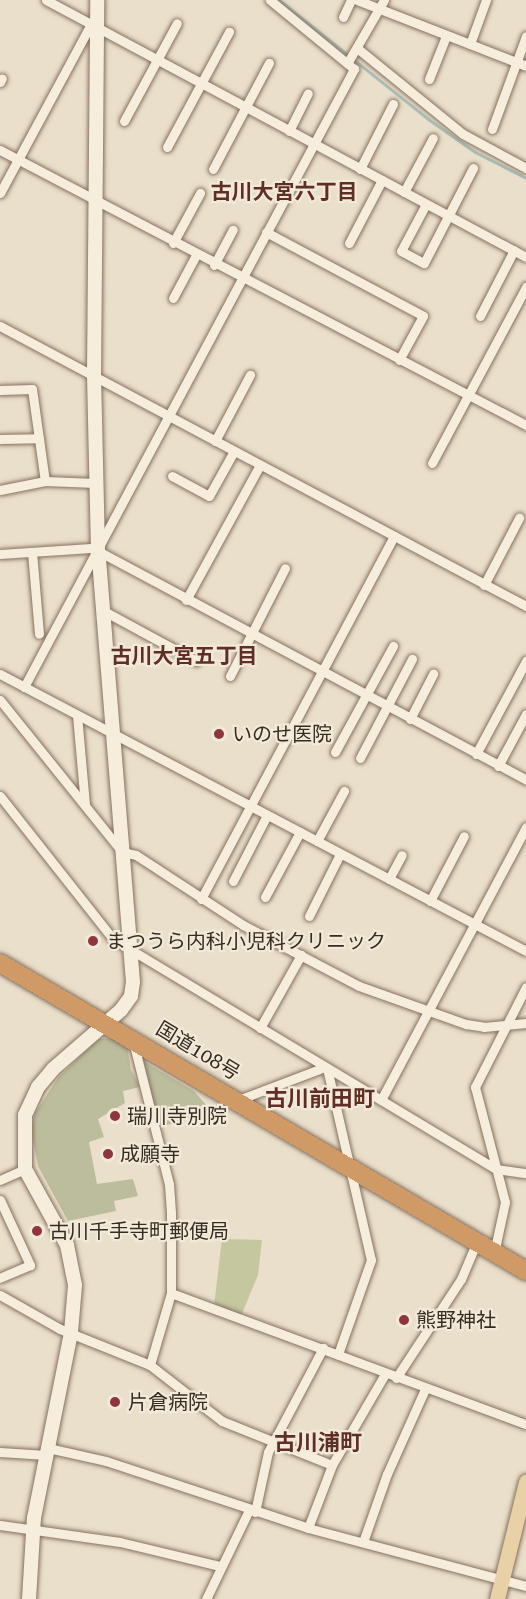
<!DOCTYPE html>
<meta charset="utf-8">
<style>
body{margin:0}
#map{position:relative;width:526px;height:1599px;overflow:hidden;background:#eadfca;font-family:"Roboto Serif","Noto Sans JP",serif}
div>[style]{position:absolute}
[style*='--x']{left:calc(var(--x)*1px);top:calc(var(--y)*1px);width:calc(var(--w)*1px);rotate:calc(var(--a)*1deg)}
.green>*{inset:0;background:#c5c79f}
.cemetery>*{inset:0;background:#bcbd9d}
.stream>*{height:3px;margin:-1.5px;padding:0 1.5px;transform-origin:1.5px;border-radius:1.5px;background:#aabfb8}
.roads{filter:drop-shadow(0 0 2px #857160) drop-shadow(0 0 2px #857160)}
.street>*{height:9px;margin:-4.5px;padding:0 4.5px;transform-origin:4.5px;border-radius:4.5px;background:#f6eddd}
.secondary>*{height:14px;margin:-7px;padding:0 7px;transform-origin:7px;border-radius:7px;background:#f6eddd}
.primary>*{height:15px;margin:-7.5px;padding:0 7.5px;transform-origin:7.5px;border-radius:7.5px;background:#e8d0a7}
.highway>*{height:18px;margin:-9px;padding:0 9px;transform-origin:9px;border-radius:9px;background:#cf9a66}
.dots>*{width:16px;height:16px;translate:-50% -50%;box-sizing:border-box;border:3px solid #f2e9d9;border-radius:50%}
span{translate:-50% -50%;white-space:nowrap;text-align:center;line-height:1.15;-webkit-text-stroke:4.5px #f2e9d9;paint-order:stroke}
.poi-label{font-size:20px;color:#372b22}
.left{translate:0 -50%;text-align:left}
.street-label{font-size:20px;color:#372b22}
.neighbourhood-label{font-size:21px;color:#5f2f26;font-weight:700}
.quarter-label{font-size:22px;color:#5f2f26;font-weight:700}
</style>
<div id="map">
<div class="green">
<i style="clip-path:polygon(222px 1239px,262px 1240px,258px 1275px,241px 1316px,214px 1306px)"></i>
</div>
<div class="cemetery">
<i style="clip-path:polygon(115px 1038px,127px 1046px,131px 1070px,140px 1087px,123px 1091px,125px 1103px,98px 1119px,104px 1137px,89px 1142px,97px 1184px,133px 1179px,138px 1196px,114px 1201px,116px 1211px,68px 1221px,38px 1166px,31px 1130px,35px 1113px,58px 1078px,98px 1039px)"></i>
<i style="clip-path:polygon(138px 1058px,194px 1091px,213px 1113px,159px 1127px)"></i>
</div>
<div class="stream">
<i style="--x:279;--y:0;--w:191;--a:38.6"></i>
<i style="--x:428;--y:119;--w:57;--a:35.1"></i>
<i style="--x:475;--y:152;--w:57;--a:27"></i>
</div>
<div class="roads">
<div class="street">
<i style="--x:46;--y:0;--w:544;--a:28.17"></i>
<i style="--x:357;--y:0;--w:181;--a:21.3"></i>
<i style="--x:343;--y:17;--w:19;--a:-65"></i>
<i style="--x:470;--y:44;--w:47;--a:-70"></i>
<i style="--x:357;--y:48;--w:136;--a:39.1"></i>
<i style="--x:463;--y:134;--w:72;--a:28.4"></i>
<i style="--x:348;--y:62;--w:72;--a:-59.9"></i>
<i style="--x:429;--y:79;--w:46;--a:-68.4"></i>
<i style="--x:0;--y:82;--w:4;--a:-63"></i>
<i style="--x:124;--y:121;--w:111;--a:-61.6"></i>
<i style="--x:492;--y:129;--w:99;--a:-69.9"></i>
<i style="--x:289;--y:131;--w:42;--a:-63.4"></i>
<i style="--x:167;--y:147;--w:131;--a:-61.7"></i>
<i style="--x:0;--y:150;--w:594;--a:27.6"></i>
<i style="--x:213;--y:169;--w:120;--a:-62.2"></i>
<i style="--x:360;--y:169;--w:73;--a:-63.1"></i>
<i style="--x:404;--y:192;--w:61;--a:-61.8"></i>
<i style="--x:0;--y:193;--w:192;--a:-61.7"></i>
<i style="--x:426;--y:204;--w:53;--a:118"></i>
<i style="--x:401;--y:251;--w:26;--a:28"></i>
<i style="--x:424;--y:263;--w:107;--a:-62.7"></i>
<i style="--x:266;--y:232;--w:178;--a:28.1"></i>
<i style="--x:423;--y:316;--w:50;--a:118.6"></i>
<i style="--x:173;--y:243;--w:57;--a:-61.6"></i>
<i style="--x:349;--y:243;--w:71;--a:-62.4"></i>
<i style="--x:214;--y:265;--w:40;--a:-62"></i>
<i style="--x:173;--y:298;--w:49;--a:-61.9"></i>
<i style="--x:480;--y:316;--w:74;--a:-62.7"></i>
<i style="--x:0;--y:326;--w:596;--a:28.03"></i>
<i style="--x:0;--y:390;--w:32;--a:-2"></i>
<i style="--x:32;--y:389;--w:93;--a:82"></i>
<i style="--x:0;--y:439;--w:39;--a:-1"></i>
<i style="--x:215;--y:441;--w:75;--a:-62.1"></i>
<i style="--x:432;--y:463;--w:200;--a:-61.9"></i>
<i style="--x:172;--y:476;--w:42;--a:28.4"></i>
<i style="--x:209;--y:496;--w:51;--a:-60.9"></i>
<i style="--x:0;--y:490;--w:46;--a:-11.3"></i>
<i style="--x:45;--y:481;--w:51;--a:2.2"></i>
<i style="--x:32;--y:552;--w:82;--a:85.1"></i>
<i style="--x:0;--y:554;--w:91;--a:-3.8"></i>
<i style="--x:91;--y:548;--w:8;--a:23"></i>
<i style="--x:98;--y:551;--w:485;--a:28.1"></i>
<i style="--x:484;--y:585;--w:76;--a:-62.4"></i>
<i style="--x:186;--y:600;--w:154;--a:-61.3"></i>
<i style="--x:102;--y:610;--w:107;--a:28.5"></i>
<i style="--x:0;--y:674;--w:594;--a:27.77"></i>
<i style="--x:230;--y:676;--w:121;--a:-63"></i>
<i style="--x:24;--y:687;--w:701;--a:-61.9"></i>
<i style="--x:354;--y:69;--w:109;--a:-140.6"></i>
<i style="--x:0;--y:700;--w:195;--a:51.2"></i>
<i style="--x:122;--y:852;--w:14;--a:12"></i>
<i style="--x:136;--y:855;--w:128;--a:33.2"></i>
<i style="--x:243;--y:925;--w:131;--a:27.7"></i>
<i style="--x:359;--y:986;--w:114;--a:19.6"></i>
<i style="--x:466;--y:1024;--w:18;--a:9"></i>
<i style="--x:484;--y:1027;--w:42;--a:-5.4"></i>
<i style="--x:77;--y:715;--w:90;--a:84.9"></i>
<i style="--x:410;--y:719;--w:51;--a:-62.9"></i>
<i style="--x:335;--y:752;--w:121;--a:-61.3"></i>
<i style="--x:476;--y:754;--w:106;--a:-61.7"></i>
<i style="--x:360;--y:758;--w:112;--a:-62.3"></i>
<i style="--x:498;--y:766;--w:59;--a:-61.7"></i>
<i style="--x:0;--y:796;--w:182;--a:51.7"></i>
<i style="--x:113;--y:939;--w:447;--a:31"></i>
<i style="--x:496;--y:1169;--w:30;--a:8"></i>
<i style="--x:317;--y:841;--w:57;--a:-61.6"></i>
<i style="--x:389;--y:879;--w:27;--a:-62"></i>
<i style="--x:233;--y:881;--w:74;--a:-62.7"></i>
<i style="--x:265;--y:897;--w:74;--a:-61.7"></i>
<i style="--x:201;--y:899;--w:411;--a:-62"></i>
<i style="--x:430;--y:901;--w:73;--a:-62.4"></i>
<i style="--x:309;--y:916;--w:69;--a:-63.4"></i>
<i style="--x:260;--y:1028;--w:84;--a:-60.7"></i>
<i style="--x:133;--y:1041;--w:147;--a:75.9"></i>
<i style="--x:169;--y:1184;--w:29;--a:86"></i>
<i style="--x:171;--y:1213;--w:80;--a:90"></i>
<i style="--x:171;--y:1293;--w:75;--a:106.3"></i>
<i style="--x:327;--y:1068;--w:197;--a:77.1"></i>
<i style="--x:371;--y:1260;--w:100;--a:109.3"></i>
<i style="--x:238;--y:1100;--w:93;--a:-20.8"></i>
<i style="--x:381;--y:1100;--w:309;--a:-62"></i>
<i style="--x:0;--y:1180;--w:27;--a:-24"></i>
<i style="--x:0;--y:1200;--w:72;--a:65.2"></i>
<i style="--x:30;--y:1265;--w:33;--a:157"></i>
<i style="--x:494;--y:1253;--w:52;--a:-77.8"></i>
<i style="--x:505;--y:1202;--w:119;--a:-104.6"></i>
<i style="--x:475;--y:1087;--w:112;--a:-63"></i>
<i style="--x:171;--y:1293;--w:378;--a:20.3"></i>
<i style="--x:0;--y:1295;--w:69;--a:29.5"></i>
<i style="--x:60;--y:1329;--w:97;--a:21.8"></i>
<i style="--x:150;--y:1365;--w:91;--a:37.9"></i>
<i style="--x:222;--y:1421;--w:118;--a:21.8"></i>
<i style="--x:396;--y:1378;--w:118;--a:-56.7"></i>
<i style="--x:461;--y:1279;--w:39;--a:-67"></i>
<i style="--x:48;--y:1448;--w:59;--a:12.6"></i>
<i style="--x:106;--y:1461;--w:213;--a:18.3"></i>
<i style="--x:308;--y:1528;--w:226;--a:14.9"></i>
<i style="--x:0;--y:1452;--w:46;--a:3.7"></i>
<i style="--x:255;--y:1512;--w:61;--a:-77.8"></i>
<i style="--x:268;--y:1452;--w:118;--a:-62.1"></i>
<i style="--x:0;--y:1525;--w:121;--a:8.1"></i>
<i style="--x:120;--y:1542;--w:102;--a:13.6"></i>
<i style="--x:308;--y:1528;--w:67;--a:-69.1"></i>
<i style="--x:332;--y:1465;--w:105;--a:-59.8"></i>
<i style="--x:363;--y:1542;--w:72;--a:-70.6"></i>
<i style="--x:387;--y:1474;--w:93;--a:-65.9"></i>
<i style="--x:206;--y:1599;--w:99;--a:-64.2"></i>
</div>
<div class="secondary">
<i style="--x:29;--y:1599;--w:81;--a:-86.5"></i>
<i style="--x:34;--y:1518;--w:190;--a:-78.7"></i>
<i style="--x:71;--y:1332;--w:47;--a:-85.1"></i>
<i style="--x:75;--y:1285;--w:41;--a:-101.3"></i>
<i style="--x:67;--y:1245;--w:87;--a:-118.9"></i>
<i style="--x:25;--y:1169;--w:54;--a:-90"></i>
<i style="--x:25;--y:1115;--w:31;--a:-65"></i>
<i style="--x:38;--y:1087;--w:23;--a:-50"></i>
<i style="--x:53;--y:1069;--w:90;--a:-40.9"></i>
<i style="--x:121;--y:1010;--w:17;--a:-54"></i>
<i style="--x:131;--y:996;--w:14;--a:-82"></i>
<i style="--x:133;--y:982;--w:432;--a:-94.6"></i>
<i style="--x:98;--y:551;--w:175;--a:-91.3"></i>
<i style="--x:94;--y:376;--w:376;--a:-89.5"></i>
</div>
<div class="primary">
<i style="--x:497;--y:1599;--w:121;--a:-76.1"></i>
</div>
<div class="highway">
<i style="--x:0;--y:963;--w:610;--a:30.35"></i>
</div>
</div>
<div class="dots">
<i style="left:219px;top:734px;background:#8d373d"></i>
<i style="left:93px;top:941px;background:#8d373d"></i>
<i style="left:115px;top:1116px;background:#8d373d"></i>
<i style="left:108px;top:1154px;background:#8d373d"></i>
<i style="left:37px;top:1231px;background:#8d373d"></i>
<i style="left:404px;top:1320px;background:#8d373d"></i>
<i style="left:115px;top:1402px;background:#8d373d"></i>
</div>
<div class="poi-label">
<span class="left" style="left:232px;top:734px">いのせ医院</span>
<span class="left" style="left:106px;top:941px">まつうら内科小児科クリニック</span>
<span class="left" style="left:127px;top:1116px">瑞川寺別院</span>
<span class="left" style="left:120px;top:1154px">成願寺</span>
<span class="left" style="left:49px;top:1231px">古川千手寺町郵便局</span>
<span class="left" style="left:416px;top:1320px">熊野神社</span>
<span class="left" style="left:128px;top:1402px">片倉病院</span>
</div>
<div class="street-label">
<span style="left:198px;top:1051px;rotate:31deg">国道108号</span>
</div>
<div class="neighbourhood-label">
<span style="left:284px;top:192px">古川大宮六丁目</span>
<span style="left:184px;top:656px">古川大宮五丁目</span>
</div>
<div class="quarter-label">
<span style="left:320px;top:1099px">古川前田町</span>
<span style="left:318px;top:1443px">古川浦町</span>
</div>
</div>
